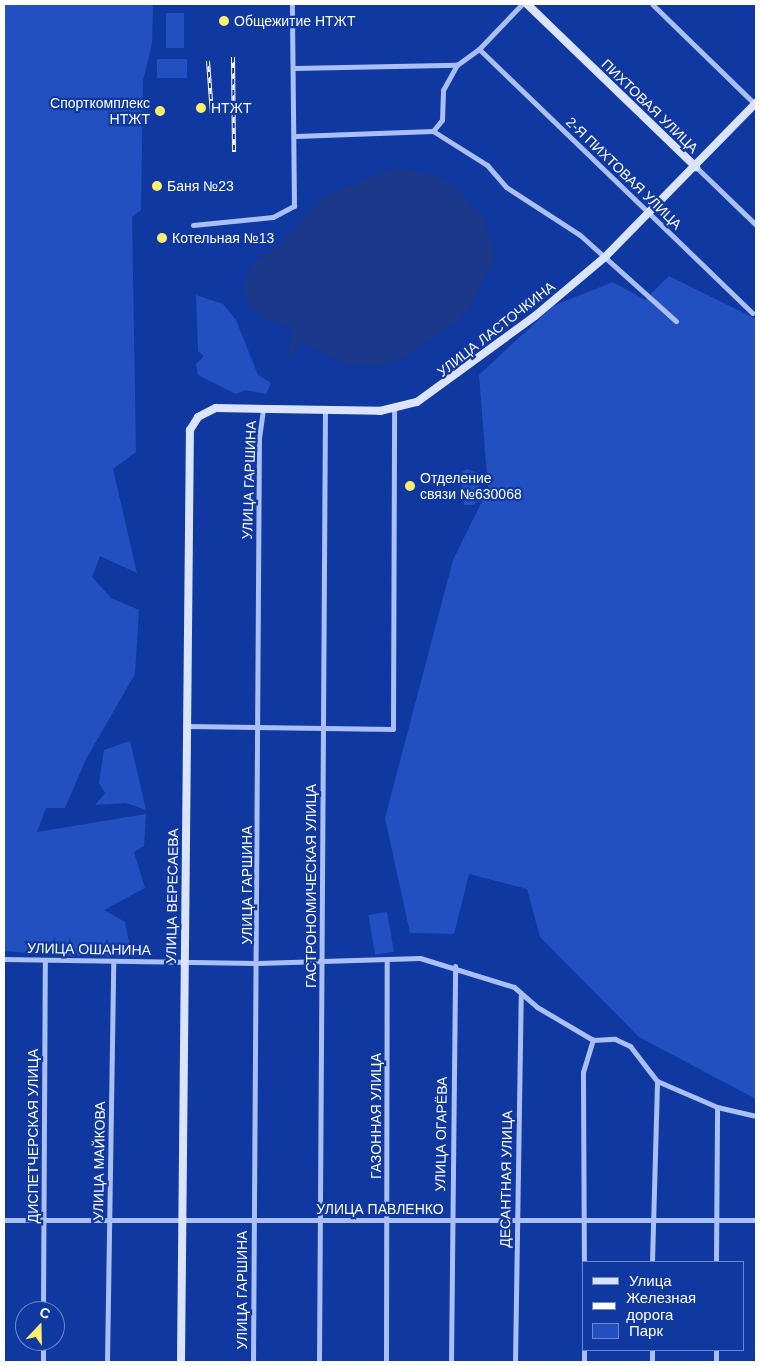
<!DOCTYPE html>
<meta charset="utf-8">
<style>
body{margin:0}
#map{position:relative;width:760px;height:1366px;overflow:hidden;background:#1038a1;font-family:Arial,sans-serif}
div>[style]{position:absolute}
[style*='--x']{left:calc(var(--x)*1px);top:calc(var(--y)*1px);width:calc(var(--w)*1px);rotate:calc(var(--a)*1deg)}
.green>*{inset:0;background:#2350c0;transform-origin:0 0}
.water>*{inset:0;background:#1b388a}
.street>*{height:5px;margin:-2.5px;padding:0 2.5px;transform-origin:2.5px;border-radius:2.5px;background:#a9bff5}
.secondary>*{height:8px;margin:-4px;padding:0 4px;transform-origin:4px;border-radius:4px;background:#dae4fe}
.rail>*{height:4px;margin-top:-2px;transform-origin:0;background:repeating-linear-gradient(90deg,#1038a1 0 5.5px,#fff 0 11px);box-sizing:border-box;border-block:1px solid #fff}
.dots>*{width:14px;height:14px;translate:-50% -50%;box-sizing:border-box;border:2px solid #1038a1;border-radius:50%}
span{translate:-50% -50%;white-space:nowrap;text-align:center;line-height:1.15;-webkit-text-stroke:4.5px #1038a1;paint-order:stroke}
.poi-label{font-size:14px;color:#fff}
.left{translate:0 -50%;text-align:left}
.right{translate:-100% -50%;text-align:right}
.street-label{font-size:14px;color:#fff}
.frame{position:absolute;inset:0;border:5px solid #fff;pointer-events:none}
.legend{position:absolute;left:582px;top:1261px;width:162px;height:90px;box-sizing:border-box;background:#1038a1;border:1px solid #7088c7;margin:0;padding:6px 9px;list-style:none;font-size:15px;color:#fff}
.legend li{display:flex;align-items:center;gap:10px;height:25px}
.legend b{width:25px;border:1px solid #7088c7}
.north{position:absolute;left:15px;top:1301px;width:50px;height:50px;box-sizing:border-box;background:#1038a1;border:1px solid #7088c7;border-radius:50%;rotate:21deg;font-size:14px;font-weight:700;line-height:20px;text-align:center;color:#fff}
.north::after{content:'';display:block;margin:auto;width:18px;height:22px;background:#ffed6e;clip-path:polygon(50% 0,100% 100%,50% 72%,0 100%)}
</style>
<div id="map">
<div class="green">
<i style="clip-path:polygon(4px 4px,153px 4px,152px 43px,143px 81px,141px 210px,132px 217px,136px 452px,113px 469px,137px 573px,100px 556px,92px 577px,111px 598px,139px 610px,135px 674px,86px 759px,65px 808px,46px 808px,37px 832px,146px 814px,144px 846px,134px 852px,145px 888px,104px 910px,125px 922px,132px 957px,63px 956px,55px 950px,51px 955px,4px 951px)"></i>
<i style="left:166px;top:13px;width:18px;height:35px"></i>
<i style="left:187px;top:59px;width:19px;height:30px;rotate:90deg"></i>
<i style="clip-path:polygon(669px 276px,756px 319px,756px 1099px,639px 1037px,540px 937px,527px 889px,469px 874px,454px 934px,410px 933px,385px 818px,453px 560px,488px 489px,479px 375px,553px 306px,613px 282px,645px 300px)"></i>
<i style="clip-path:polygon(196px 295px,223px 304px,236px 320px,258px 375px,271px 383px,266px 394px,245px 390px,236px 394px,198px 375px,196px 364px,204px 356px,198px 351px)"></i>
<i style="clip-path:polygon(467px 469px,478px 473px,479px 497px,474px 505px,464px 505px,459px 474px)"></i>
<i style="clip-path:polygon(130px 741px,146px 810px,126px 803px,95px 805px,105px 793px,99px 783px,104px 750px)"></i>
<i style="left:387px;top:912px;width:40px;height:19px;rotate:80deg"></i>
</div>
<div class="water">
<i style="clip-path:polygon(396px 167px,436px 175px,457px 187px,469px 205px,483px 215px,495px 256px,472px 305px,459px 320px,402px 359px,375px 366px,346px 365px,302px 342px,285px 363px,293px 334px,290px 327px,263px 318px,248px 303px,244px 288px,249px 267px,285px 239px,324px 196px)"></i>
</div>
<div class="street">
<i style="--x:652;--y:4;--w:145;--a:44.2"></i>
<i style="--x:479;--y:49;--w:380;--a:44"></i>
<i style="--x:294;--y:68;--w:163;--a:-1.1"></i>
<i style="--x:457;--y:65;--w:27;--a:-36"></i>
<i style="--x:479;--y:49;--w:62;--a:-46.3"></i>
<i style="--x:433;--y:131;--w:14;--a:-51"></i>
<i style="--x:442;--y:120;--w:30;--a:-88"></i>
<i style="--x:443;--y:90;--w:29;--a:-61"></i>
<i style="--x:296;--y:136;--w:137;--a:-2.1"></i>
<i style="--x:433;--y:131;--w:64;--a:32.2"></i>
<i style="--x:487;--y:165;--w:29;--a:49"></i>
<i style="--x:506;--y:187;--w:88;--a:33"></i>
<i style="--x:580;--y:235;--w:129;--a:41.9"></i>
<i style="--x:696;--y:167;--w:83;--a:44"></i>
<i style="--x:193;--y:225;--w:80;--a:-5.7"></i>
<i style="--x:273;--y:217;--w:24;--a:-28"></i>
<i style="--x:294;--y:206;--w:202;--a:-90.6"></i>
<i style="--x:187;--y:726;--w:206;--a:0.8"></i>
<i style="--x:393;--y:729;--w:319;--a:-89.8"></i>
<i style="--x:4;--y:959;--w:254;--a:0.9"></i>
<i style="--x:258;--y:963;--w:162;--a:-1.8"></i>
<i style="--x:420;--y:958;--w:98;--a:17.1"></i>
<i style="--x:514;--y:987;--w:30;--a:41"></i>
<i style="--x:537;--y:1007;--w:65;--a:30.5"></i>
<i style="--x:593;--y:1040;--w:22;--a:-3"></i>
<i style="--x:615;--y:1039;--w:17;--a:25"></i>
<i style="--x:630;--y:1046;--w:44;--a:52.4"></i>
<i style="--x:657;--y:1081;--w:65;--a:23.4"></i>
<i style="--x:717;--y:1107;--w:40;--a:13"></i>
<i style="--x:4;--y:1220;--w:752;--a:0"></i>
<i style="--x:652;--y:1262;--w:181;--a:-88.4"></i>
<i style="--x:716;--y:1262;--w:155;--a:-89.6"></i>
<i style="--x:584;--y:1274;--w:202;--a:-90.3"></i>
<i style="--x:583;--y:1072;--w:34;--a:-73"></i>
<i style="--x:43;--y:1311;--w:351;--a:-89.7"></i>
<i style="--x:43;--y:1341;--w:21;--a:90"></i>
<i style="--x:584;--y:1350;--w:12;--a:90"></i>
<i style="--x:652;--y:1350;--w:12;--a:90"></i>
<i style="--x:716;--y:1350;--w:12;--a:90"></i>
<i style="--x:107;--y:1362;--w:401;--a:-89.1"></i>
<i style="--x:253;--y:1362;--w:924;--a:-89.63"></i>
<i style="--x:259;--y:438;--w:30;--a:-82"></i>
<i style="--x:319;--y:1362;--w:952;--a:-89.64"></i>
<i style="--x:386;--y:1362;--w:402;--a:-89.9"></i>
<i style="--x:451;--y:1362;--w:396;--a:-89.4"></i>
<i style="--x:515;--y:1362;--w:366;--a:-89.1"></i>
</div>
<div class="secondary">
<i style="--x:527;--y:4;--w:235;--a:44"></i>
<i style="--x:181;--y:1362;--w:932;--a:-89.45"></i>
<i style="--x:190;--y:430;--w:15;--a:-58"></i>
<i style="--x:198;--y:417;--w:20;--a:-27"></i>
<i style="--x:216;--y:408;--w:164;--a:1"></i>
<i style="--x:380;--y:411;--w:38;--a:-14"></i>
<i style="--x:417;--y:402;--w:146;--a:-36.1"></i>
<i style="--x:535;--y:316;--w:92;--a:-40.1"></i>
<i style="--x:605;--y:257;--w:216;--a:-45.6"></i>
</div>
<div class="rail">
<i style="--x:233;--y:57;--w:95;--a:89.4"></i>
<i style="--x:208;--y:61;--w:53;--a:85.7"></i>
</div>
<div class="dots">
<i style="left:224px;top:21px;background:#ffed6e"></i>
<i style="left:201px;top:108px;background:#ffed6e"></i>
<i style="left:160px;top:111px;background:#ffed6e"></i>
<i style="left:157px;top:186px;background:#ffed6e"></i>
<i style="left:162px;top:238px;background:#ffed6e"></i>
<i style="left:410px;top:486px;background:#ffed6e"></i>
</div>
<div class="poi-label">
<span class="left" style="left:234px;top:21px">Общежитие НТЖТ</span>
<span class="right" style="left:150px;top:111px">Спорткомплекс<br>НТЖТ</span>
<span class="left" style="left:211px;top:108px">НТЖТ</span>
<span class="left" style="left:167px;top:186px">Баня №23</span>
<span class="left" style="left:172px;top:238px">Котельная №13</span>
<span class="left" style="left:420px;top:486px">Отделение<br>связи №630068</span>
</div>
<div class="street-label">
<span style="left:650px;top:106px;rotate:44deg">ПИХТОВАЯ УЛИЦА</span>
<span style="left:624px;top:173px;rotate:44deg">2-Я ПИХТОВАЯ УЛИЦА</span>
<span style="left:496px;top:329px;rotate:-38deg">УЛИЦА ЛАСТОЧКИНА</span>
<span style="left:249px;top:480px;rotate:-88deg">УЛИЦА ГАРШИНА</span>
<span style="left:247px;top:885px;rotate:-90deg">УЛИЦА ГАРШИНА</span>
<span style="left:311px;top:886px;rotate:-90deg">ГАСТРОНОМИЧЕСКАЯ УЛИЦА</span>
<span style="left:172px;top:896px;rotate:-89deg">УЛИЦА ВЕРЕСАЕВА</span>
<span style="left:89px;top:949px;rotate:1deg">УЛИЦА ОШАНИНА</span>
<span style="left:376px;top:1116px;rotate:-90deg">ГАЗОННАЯ УЛИЦА</span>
<span style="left:441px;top:1134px;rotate:-89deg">УЛИЦА ОГАРЁВА</span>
<span style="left:33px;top:1136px;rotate:-90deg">ДИСПЕТЧЕРСКАЯ УЛИЦА</span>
<span style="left:99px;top:1161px;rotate:-89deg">УЛИЦА МАЙКОВА</span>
<span style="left:506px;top:1179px;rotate:-89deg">ДЕСАНТНАЯ УЛИЦА</span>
<span style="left:380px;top:1209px">УЛИЦА ПАВЛЕНКО</span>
<span style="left:242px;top:1290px;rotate:-90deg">УЛИЦА ГАРШИНА</span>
</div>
<div class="frame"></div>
<ul class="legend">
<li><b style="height:6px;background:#dae4fe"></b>Улица</li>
<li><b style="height:6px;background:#fff"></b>Железная дорога</li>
<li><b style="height:14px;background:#2350c0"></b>Парк</li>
</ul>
<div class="north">С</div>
</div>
